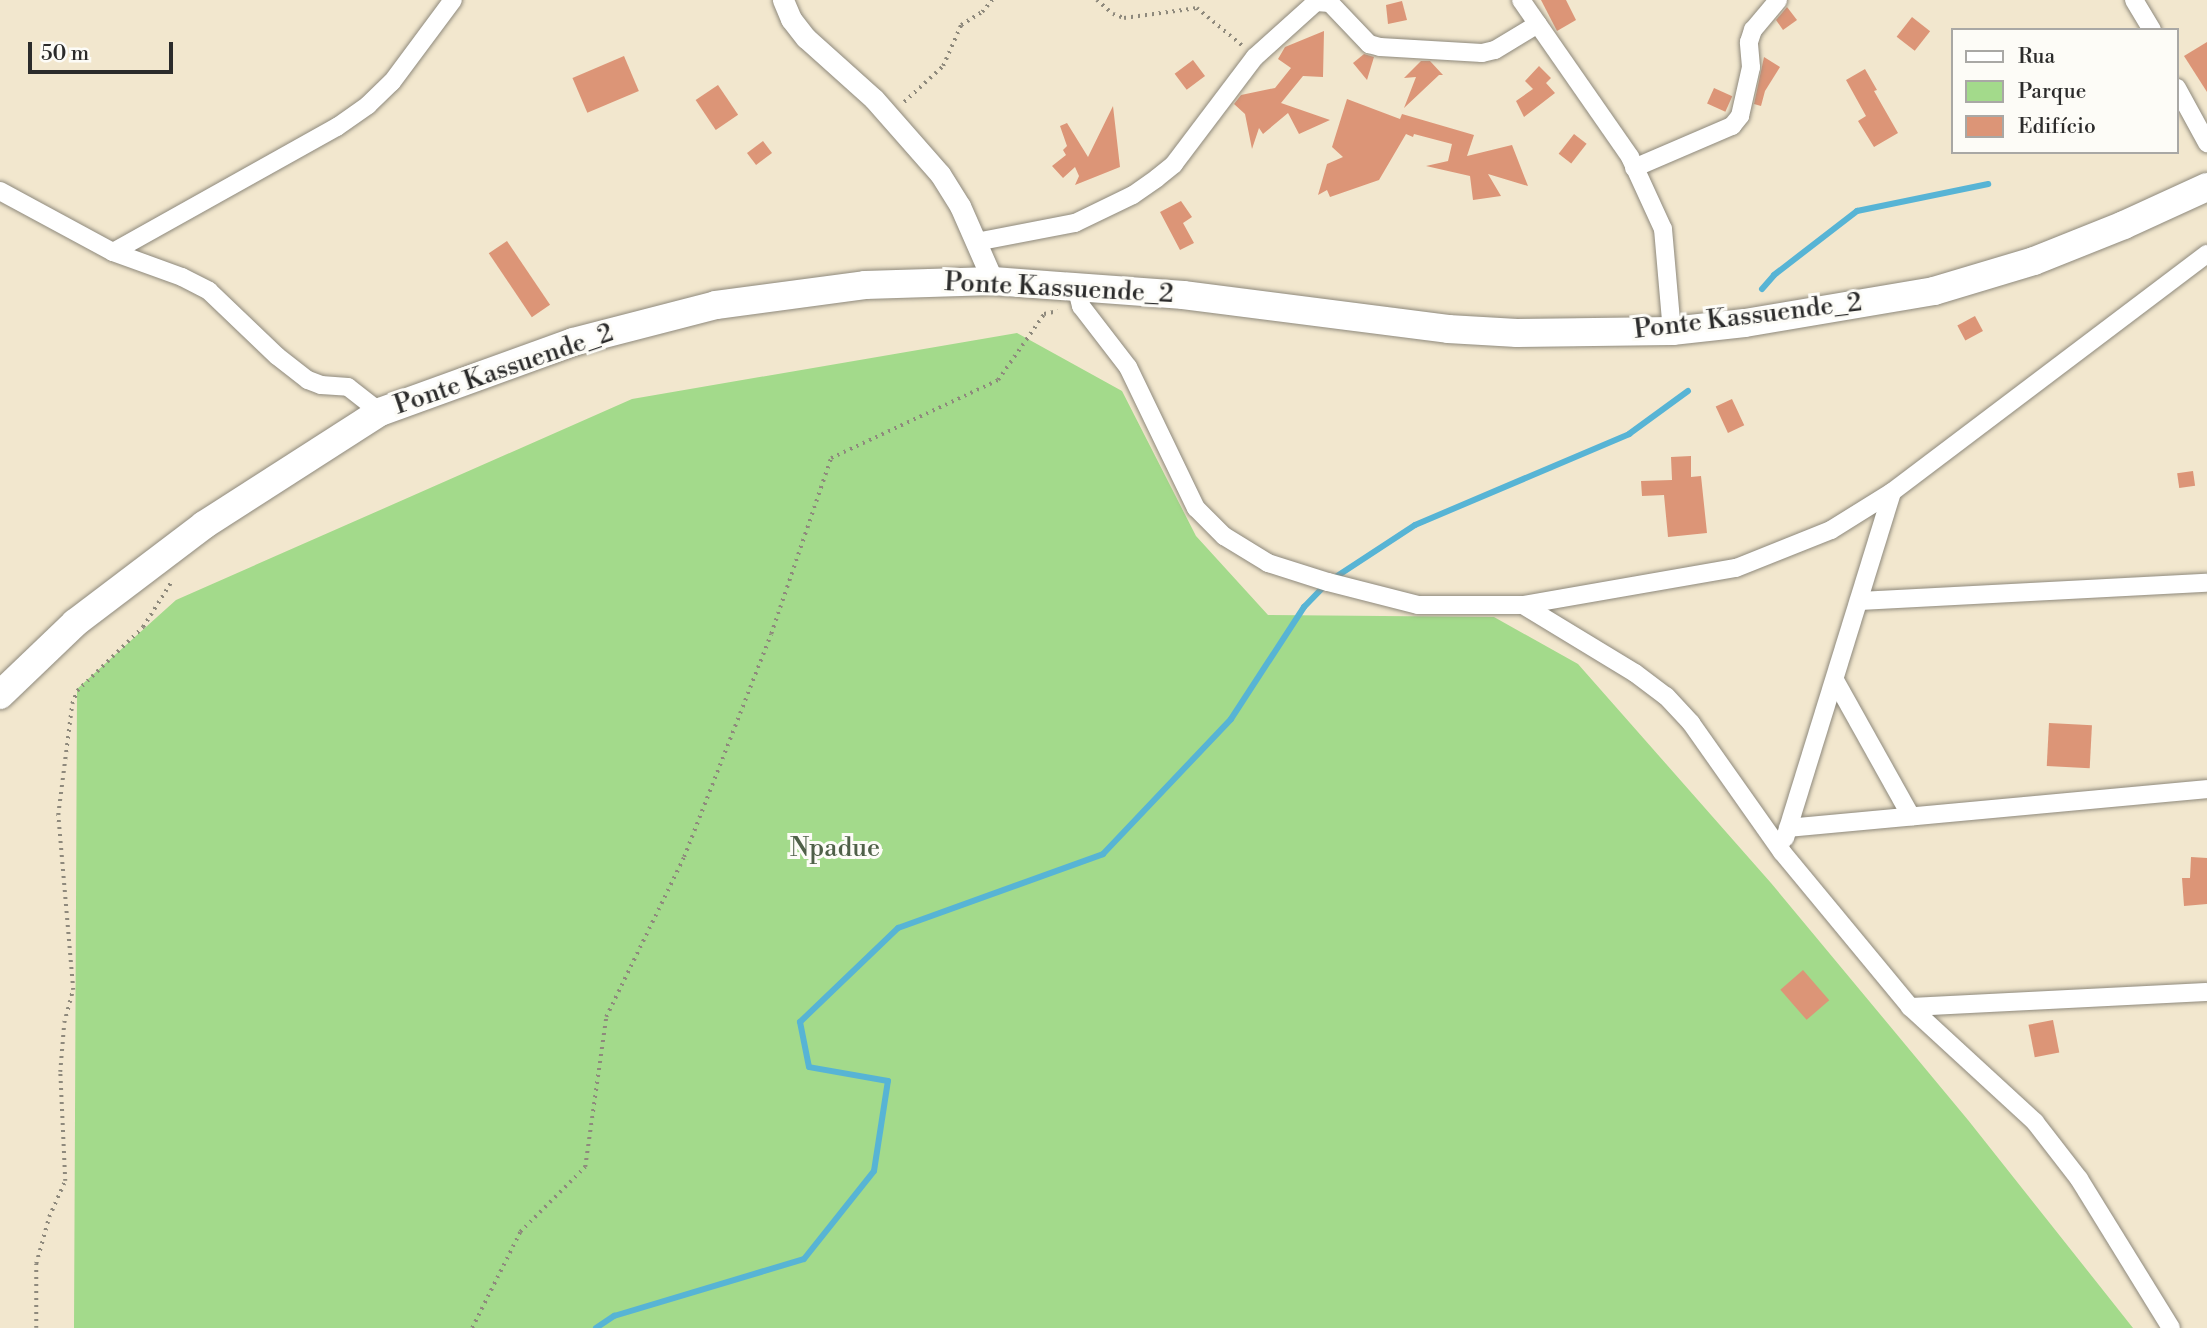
<!DOCTYPE html>
<meta charset="utf-8">
<style>
body{margin:0}
#map{position:relative;width:2207px;height:1328px;overflow:hidden;background:#f2e7ce;font-family:"Libre Bodoni",serif}
div>[style]{position:absolute}
[style*='--x']{left:calc(var(--x)*1px);top:calc(var(--y)*1px);width:calc(var(--w)*1px);rotate:calc(var(--a)*1deg)}
.green>*{inset:0;background:#a3da8b}
.stream>*{height:6px;margin:-3px;padding:0 3px;transform-origin:3px;border-radius:3px;background:#57b4d5}
.building>*{inset:0;background:#dc9577;transform-origin:0 0}
.path>*{height:3.5px;margin-top:-1.75px;transform-origin:0;background:repeating-linear-gradient(90deg,#8e897c 0 2px,transparent 0 7px)}
.roads{filter:drop-shadow(0 0 2px #8e897c) drop-shadow(0 0 2px #8e897c)}
.minor>*{height:18px;margin:-9px;padding:0 9px;transform-origin:9px;border-radius:9px;background:#fff}
.tertiary>*{height:21px;margin:-10.5px;padding:0 10.5px;transform-origin:10.5px;border-radius:10.5px;background:#fff}
.trunk>*{height:28px;margin:-14px;padding:0 14px;transform-origin:14px;border-radius:14px;background:#fff}
span{translate:-50% -50%;white-space:nowrap;text-align:center;line-height:1.15;-webkit-text-stroke:6px #fdfcf7;paint-order:stroke}
.street-label{font-size:26px;color:#2b2b2b}
.park-label{font-size:26px;color:#4f6048}
.legend{position:absolute;left:1951px;top:28px;width:228px;height:126px;box-sizing:border-box;background:#fdfcf7;border:2px solid #a9a8a5;margin:0;padding:9px 12px;list-style:none;font-size:21px;color:#2b2b2b}
.legend li{display:flex;align-items:center;gap:14px;height:35px}
.legend b{width:35px;border:2px solid #a9a8a5}
.scale{position:absolute;left:28px;top:42px;width:145px;height:32px;box-sizing:border-box;border:4px solid #2b2b2b;border-top:0;padding-left:9px;font-size:21px;line-height:24px;white-space:nowrap;color:#2b2b2b;-webkit-text-stroke:5px #fdfcf7;paint-order:stroke}
</style>
<div id="map">
<div class="green">
<i style="clip-path:polygon(1017px 333px,1122px 391px,1196px 536px,1268px 615px,1494px 617px,1578px 664px,1771px 883px,1968px 1120px,2133px 1328px,74px 1328px,77px 689px,176px 600px,632px 399px)"></i>
</div>
<div class="stream">
<i style="--x:1762;--y:289;--w:18;--a:-49"></i>
<i style="--x:1774;--y:275;--w:105;--a:-37.6"></i>
<i style="--x:1857;--y:211;--w:134;--a:-11.6"></i>
<i style="--x:596;--y:1328;--w:22;--a:-34"></i>
<i style="--x:614;--y:1316;--w:198;--a:-16.7"></i>
<i style="--x:804;--y:1259;--w:112;--a:-51.5"></i>
<i style="--x:874;--y:1171;--w:91;--a:-81.2"></i>
<i style="--x:888;--y:1081;--w:80;--a:-170"></i>
<i style="--x:809;--y:1067;--w:46;--a:-101.3"></i>
<i style="--x:800;--y:1022;--w:136;--a:-43.8"></i>
<i style="--x:898;--y:928;--w:218;--a:-19.8"></i>
<i style="--x:1103;--y:854;--w:186;--a:-46.5"></i>
<i style="--x:1231;--y:719;--w:134;--a:-56.9"></i>
<i style="--x:1304;--y:607;--w:35;--a:-46"></i>
<i style="--x:1328;--y:582;--w:104;--a:-33.2"></i>
<i style="--x:1415;--y:525;--w:233;--a:-23"></i>
<i style="--x:1629;--y:434;--w:73;--a:-36.1"></i>
</div>
<div class="building">
<i style="clip-path:polygon(1541px 0,1566px 0,1576px 20px,1557px 31px)"></i>
<i style="clip-path:polygon(1402px 1px,1407px 20px,1388px 24px,1386px 5px)"></i>
<i style="clip-path:polygon(1787px 7px,1797px 20px,1783px 30px,1776px 20px)"></i>
<i style="left:1912px;top:17px;width:23px;height:25px;rotate:38deg"></i>
<i style="clip-path:polygon(1324px 31px,1323px 77px,1303px 76px,1281px 103px,1330px 120px,1299px 134px,1288px 113px,1263px 134px,1259px 128px,1252px 149px,1245px 114px,1234px 104px,1241px 95px,1275px 88px,1291px 68px,1278px 59px,1285px 47px)"></i>
<i style="clip-path:polygon(2207px 42px,2207px 92px,2184px 56px)"></i>
<i style="clip-path:polygon(1364px 54px,1374px 57px,1367px 80px,1353px 63px)"></i>
<i style="left:624px;top:56px;width:38px;height:56px;rotate:67deg"></i>
<i style="clip-path:polygon(1764px 57px,1780px 67px,1765px 91px,1761px 106px,1754px 104px)"></i>
<i style="left:1193px;top:60px;width:20px;height:23px;rotate:53deg"></i>
<i style="clip-path:polygon(1421px 61px,1430px 61px,1443px 75px,1439px 75px,1404px 108px,1416px 77px,1404px 78px)"></i>
<i style="clip-path:polygon(1539px 66px,1551px 78px,1546px 83px,1555px 93px,1524px 117px,1516px 101px,1533px 89px,1525px 81px)"></i>
<i style="clip-path:polygon(1865px 69px,1877px 90px,1874px 91px,1898px 133px,1874px 147px,1858px 121px,1866px 116px,1846px 80px)"></i>
<i style="left:718px;top:85px;width:36px;height:27px;rotate:56deg"></i>
<i style="left:1714px;top:88px;width:20px;height:17px;rotate:24deg"></i>
<i style="clip-path:polygon(1347px 99px,1400px 119px,1402px 114px,1474px 135px,1467px 156px,1512px 145px,1528px 186px,1488px 174px,1501px 196px,1473px 200px,1470px 176px,1426px 166px,1448px 161px,1452px 144px,1414px 134px,1413px 137px,1406px 134px,1379px 180px,1330px 197px,1327px 190px,1318px 195px,1327px 164px,1343px 157px,1332px 147px)"></i>
<i style="clip-path:polygon(1113px 106px,1120px 167px,1075px 185px,1079px 176px,1075px 167px,1063px 178px,1052px 166px,1066px 155px,1063px 150px,1067px 146px,1060px 126px,1067px 123px,1088px 157px)"></i>
<i style="left:1574px;top:134px;width:16px;height:25px;rotate:38deg"></i>
<i style="left:763px;top:141px;width:15px;height:20px;rotate:53deg"></i>
<i style="clip-path:polygon(1181px 201px,1192px 217px,1183px 223px,1194px 243px,1180px 250px,1160px 212px)"></i>
<i style="left:507px;top:241px;width:77px;height:22px;rotate:56deg"></i>
<i style="left:1975px;top:316px;width:17px;height:20px;rotate:62deg"></i>
<i style="left:1732px;top:399px;width:29px;height:18px;rotate:65deg"></i>
<i style="clip-path:polygon(1691px 456px,1691px 477px,1701px 476px,1707px 533px,1668px 537px,1664px 495px,1642px 496px,1641px 481px,1672px 480px,1671px 457px)"></i>
<i style="left:2193px;top:471px;width:15px;height:16px;rotate:82deg"></i>
<i style="left:2049px;top:723px;width:43px;height:43px;rotate:3deg"></i>
<i style="clip-path:polygon(2191px 857px,2207px 858px,2207px 904px,2184px 906px,2182px 878px,2190px 878px)"></i>
<i style="left:1803px;top:970px;width:40px;height:30px;rotate:49deg"></i>
<i style="left:2053px;top:1020px;width:33px;height:25px;rotate:79deg"></i>
</div>
<div class="path">
<i style="--x:1097;--y:0;--w:21;--a:41"></i>
<i style="--x:1113;--y:14;--w:12;--a:20"></i>
<i style="--x:1124;--y:18;--w:74;--a:-7.8"></i>
<i style="--x:1197;--y:8;--w:60;--a:39.6"></i>
<i style="--x:904;--y:102;--w:53;--a:-42.7"></i>
<i style="--x:943;--y:66;--w:45;--a:-66.3"></i>
<i style="--x:961;--y:25;--w:25;--a:-32"></i>
<i style="--x:982;--y:12;--w:16;--a:-50"></i>
<i style="--x:36;--y:1328;--w:64;--a:-90"></i>
<i style="--x:36;--y:1264;--w:49;--a:-74.5"></i>
<i style="--x:49;--y:1217;--w:39;--a:-66"></i>
<i style="--x:65;--y:1181;--w:109;--a:-92.6"></i>
<i style="--x:60;--y:1072;--w:49;--a:-85.3"></i>
<i style="--x:64;--y:1023;--w:34;--a:-75"></i>
<i style="--x:73;--y:990;--w:176;--a:-94.9"></i>
<i style="--x:58;--y:815;--w:112;--a:-82.8"></i>
<i style="--x:72;--y:704;--w:14;--a:-69"></i>
<i style="--x:77;--y:691;--w:92;--a:-44.1"></i>
<i style="--x:143;--y:627;--w:54;--a:-57.8"></i>
<i style="--x:472;--y:1328;--w:107;--a:-63.4"></i>
<i style="--x:520;--y:1232;--w:92;--a:-45"></i>
<i style="--x:585;--y:1167;--w:151;--a:-82"></i>
<i style="--x:606;--y:1017;--w:178;--a:-64"></i>
<i style="--x:684;--y:857;--w:239;--a:-68.7"></i>
<i style="--x:771;--y:634;--w:186;--a:-71.2"></i>
<i style="--x:831;--y:458;--w:184;--a:-25"></i>
<i style="--x:998;--y:380;--w:80;--a:-55.1"></i>
<i style="--x:1044;--y:314;--w:14;--a:-12"></i>
</div>
<div class="roads">
<div class="minor">
<i style="--x:1521;--y:0;--w:191;--a:55.2"></i>
<i style="--x:1630;--y:157;--w:79;--a:65.4"></i>
<i style="--x:1663;--y:229;--w:102;--a:85"></i>
<i style="--x:2134;--y:0;--w:35;--a:59"></i>
<i style="--x:2177;--y:88;--w:63;--a:61.4"></i>
<i style="--x:1634;--y:168;--w:107;--a:-23.2"></i>
<i style="--x:1732;--y:126;--w:13;--a:-51"></i>
<i style="--x:1740;--y:116;--w:50;--a:-77.3"></i>
<i style="--x:1751;--y:67;--w:25;--a:-95"></i>
<i style="--x:1749;--y:42;--w:13;--a:-72"></i>
<i style="--x:1753;--y:30;--w:39;--a:-50"></i>
<i style="--x:0;--y:191;--w:128;--a:28.4"></i>
<i style="--x:113;--y:252;--w:73;--a:19.9"></i>
<i style="--x:182;--y:277;--w:30;--a:27"></i>
<i style="--x:209;--y:291;--w:94;--a:43.7"></i>
<i style="--x:277;--y:356;--w:39;--a:38"></i>
<i style="--x:308;--y:380;--w:14;--a:21"></i>
<i style="--x:321;--y:385;--w:27;--a:4"></i>
<i style="--x:348;--y:387;--w:41;--a:38"></i>
<i style="--x:976;--y:242;--w:101;--a:-10.9"></i>
<i style="--x:1075;--y:223;--w:64;--a:-25.8"></i>
<i style="--x:1133;--y:195;--w:29;--a:-35"></i>
<i style="--x:1157;--y:178;--w:22;--a:-39"></i>
<i style="--x:1174;--y:164;--w:134;--a:-52.9"></i>
<i style="--x:1255;--y:57;--w:82;--a:-42"></i>
<i style="--x:1316;--y:2;--w:14;--a:4"></i>
<i style="--x:1330;--y:3;--w:57;--a:46.4"></i>
<i style="--x:1369;--y:44;--w:11;--a:15"></i>
<i style="--x:1380;--y:47;--w:102;--a:3.4"></i>
<i style="--x:1482;--y:53;--w:13;--a:-13"></i>
<i style="--x:1495;--y:50;--w:50;--a:-31.2"></i>
<i style="--x:113;--y:252;--w:257;--a:-29.2"></i>
<i style="--x:337;--y:127;--w:38;--a:-35"></i>
<i style="--x:368;--y:105;--w:33;--a:-44"></i>
<i style="--x:392;--y:82;--w:102;--a:-53.4"></i>
<i style="--x:1076;--y:286;--w:21;--a:76"></i>
<i style="--x:1081;--y:306;--w:77;--a:52.4"></i>
<i style="--x:1128;--y:367;--w:157;--a:64.3"></i>
<i style="--x:1196;--y:508;--w:40;--a:45"></i>
<i style="--x:1224;--y:536;--w:52;--a:31.5"></i>
<i style="--x:1268;--y:563;--w:63;--a:17.6"></i>
<i style="--x:1328;--y:582;--w:93;--a:14.3"></i>
<i style="--x:1418;--y:605;--w:105;--a:0"></i>
<i style="--x:1523;--y:605;--w:216;--a:-9.9"></i>
<i style="--x:1736;--y:568;--w:102;--a:-21.8"></i>
<i style="--x:1831;--y:530;--w:72;--a:-31.9"></i>
<i style="--x:1892;--y:492;--w:395;--a:-37.1"></i>
<i style="--x:1859;--y:601;--w:348;--a:-3"></i>
<i style="--x:1523;--y:605;--w:131;--a:31.3"></i>
<i style="--x:1635;--y:673;--w:39;--a:37"></i>
<i style="--x:1666;--y:696;--w:37;--a:47"></i>
<i style="--x:1691;--y:723;--w:158;--a:54.8"></i>
<i style="--x:1782;--y:852;--w:201;--a:50.4"></i>
<i style="--x:1910;--y:1007;--w:170;--a:42.6"></i>
<i style="--x:2035;--y:1122;--w:72;--a:52.3"></i>
<i style="--x:2079;--y:1179;--w:175;--a:58.3"></i>
<i style="--x:1836;--y:682;--w:154;--a:60.8"></i>
<i style="--x:1788;--y:828;--w:421;--a:-5.3"></i>
<i style="--x:1785;--y:838;--w:362;--a:-72.8"></i>
<i style="--x:1910;--y:1007;--w:297;--a:-2.9"></i>
</div>
<div class="tertiary">
<i style="--x:783;--y:0;--w:21;--a:67"></i>
<i style="--x:791;--y:19;--w:24;--a:52"></i>
<i style="--x:806;--y:38;--w:91;--a:41.9"></i>
<i style="--x:874;--y:99;--w:100;--a:48.7"></i>
<i style="--x:940;--y:174;--w:38;--a:58"></i>
<i style="--x:960;--y:206;--w:82;--a:66.3"></i>
</div>
<div class="trunk">
<i style="--x:0;--y:695;--w:104;--a:-43.8"></i>
<i style="--x:75;--y:623;--w:162;--a:-37.2"></i>
<i style="--x:204;--y:525;--w:209;--a:-32.7"></i>
<i style="--x:380;--y:412;--w:205;--a:-19.9"></i>
<i style="--x:573;--y:342;--w:148;--a:-14.5"></i>
<i style="--x:716;--y:305;--w:150;--a:-7.6"></i>
<i style="--x:865;--y:285;--w:128;--a:-1.8"></i>
<i style="--x:993;--y:281;--w:191;--a:4.2"></i>
<i style="--x:1183;--y:295;--w:267;--a:7.3"></i>
<i style="--x:1448;--y:329;--w:69;--a:3.3"></i>
<i style="--x:1517;--y:333;--w:155;--a:-0.7"></i>
<i style="--x:1672;--y:331;--w:73;--a:-6.3"></i>
<i style="--x:1745;--y:323;--w:192;--a:-9.6"></i>
<i style="--x:1934;--y:291;--w:104;--a:-16.7"></i>
<i style="--x:2034;--y:261;--w:97;--a:-21.8"></i>
<i style="--x:2124;--y:225;--w:91;--a:-24.6"></i>
</div>
</div>
<div class="street-label">
<span style="left:1059px;top:289px;rotate:3deg">Ponte Kassuende_2</span>
<span style="left:1748px;top:317px;rotate:-7deg">Ponte Kassuende_2</span>
<span style="left:504px;top:370px;rotate:-19deg">Ponte Kassuende_2</span>
</div>
<div class="park-label">
<span style="left:835px;top:849px">Npadue</span>
</div>
<ul class="legend">
<li><b style="height:9px;background:#fff"></b>Rua</li>
<li><b style="height:19px;background:#a3da8b"></b>Parque</li>
<li><b style="height:19px;background:#dc9577"></b>Edifício</li>
</ul>
<div class="scale">50 m</div>
</div>
